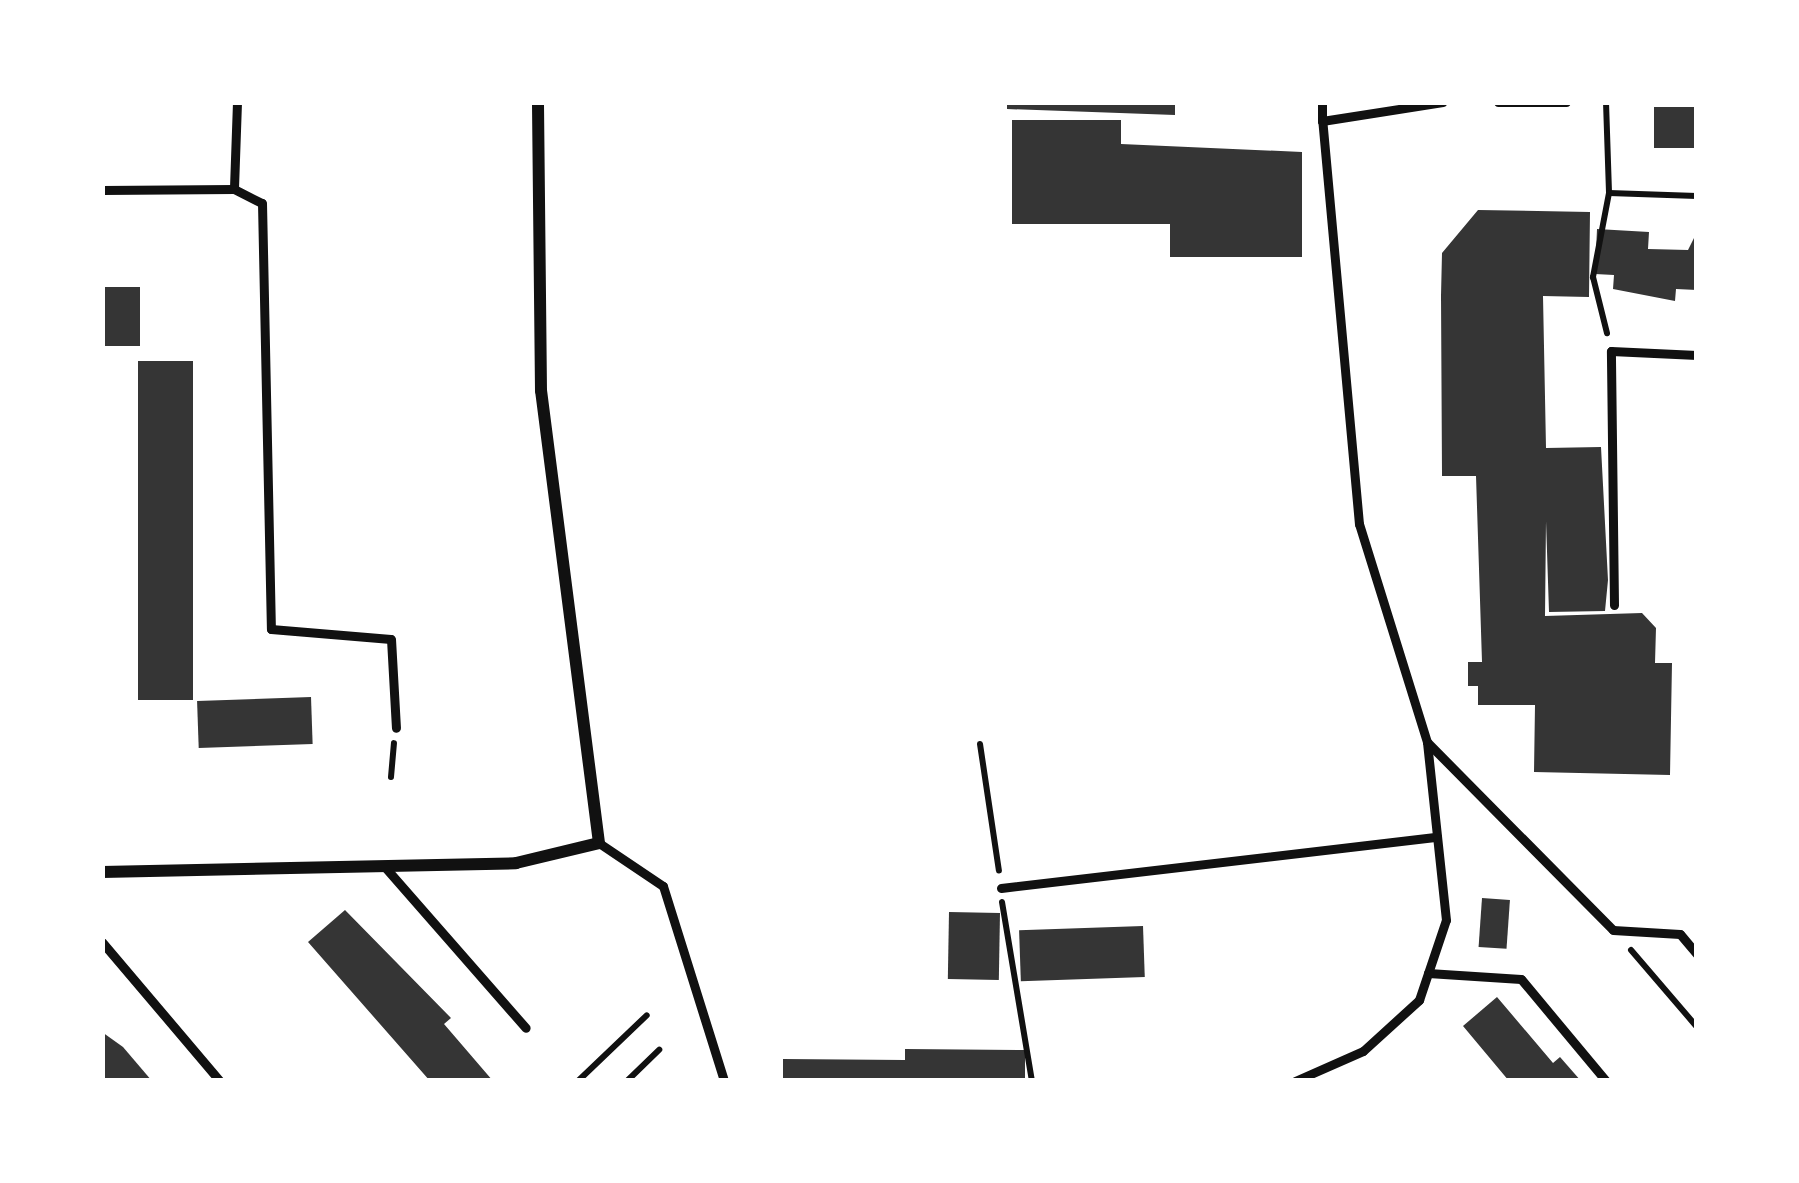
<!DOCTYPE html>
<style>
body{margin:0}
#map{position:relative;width:1799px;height:1183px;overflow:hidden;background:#fff;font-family:"DejaVu Sans",sans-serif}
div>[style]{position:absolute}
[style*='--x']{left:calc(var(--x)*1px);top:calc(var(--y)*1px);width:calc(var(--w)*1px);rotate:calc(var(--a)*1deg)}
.building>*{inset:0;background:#353535;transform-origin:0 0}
.path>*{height:6px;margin:-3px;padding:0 3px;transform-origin:3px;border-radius:3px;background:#111}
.service>*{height:9px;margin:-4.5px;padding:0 4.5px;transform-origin:4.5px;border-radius:4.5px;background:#111}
.minor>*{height:12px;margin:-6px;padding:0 6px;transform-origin:6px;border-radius:6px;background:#111}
span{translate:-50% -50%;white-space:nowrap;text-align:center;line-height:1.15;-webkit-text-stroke:9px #fff;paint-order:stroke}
.frame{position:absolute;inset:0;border:105px solid #fff;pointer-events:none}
</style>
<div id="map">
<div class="building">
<i style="clip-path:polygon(1007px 102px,1175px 102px,1175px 115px,1007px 109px)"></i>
<i style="left:1654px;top:107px;width:43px;height:41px"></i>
<i style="clip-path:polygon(1012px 120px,1121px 120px,1121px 144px,1302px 152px,1302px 257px,1170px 257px,1170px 224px,1012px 224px)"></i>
<i style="clip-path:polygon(1478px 210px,1590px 212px,1589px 297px,1543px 296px,1546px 448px,1601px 447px,1608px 580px,1605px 611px,1549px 612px,1546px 521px,1545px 616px,1642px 613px,1656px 628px,1655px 663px,1672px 663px,1670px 775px,1534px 772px,1535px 705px,1478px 705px,1478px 686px,1468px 686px,1468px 662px,1482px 662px,1476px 476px,1442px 476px,1441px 296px,1442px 253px)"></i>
<i style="clip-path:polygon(1597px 229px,1649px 232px,1648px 249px,1688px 250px,1697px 232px,1697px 290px,1676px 289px,1675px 301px,1613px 289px,1614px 275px,1595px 274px)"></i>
<i style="left:102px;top:287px;width:38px;height:59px"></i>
<i style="left:138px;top:361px;width:55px;height:339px"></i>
<i style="left:311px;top:697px;width:47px;height:114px;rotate:88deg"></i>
<i style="left:1482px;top:898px;width:28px;height:49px;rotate:4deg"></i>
<i style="clip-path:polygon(345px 910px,451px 1018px,444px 1024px,493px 1081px,430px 1081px,308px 942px)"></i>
<i style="left:949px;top:912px;width:51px;height:67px;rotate:1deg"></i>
<i style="left:1143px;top:926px;width:51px;height:124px;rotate:88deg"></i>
<i style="clip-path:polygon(1497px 997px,1553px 1063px,1560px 1057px,1581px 1081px,1509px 1081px,1463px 1026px)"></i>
<i style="clip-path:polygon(102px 1032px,123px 1047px,152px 1081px,102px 1081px)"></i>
<i style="clip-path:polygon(905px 1049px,1025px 1050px,1025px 1081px,783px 1081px,783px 1059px,905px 1060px)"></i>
</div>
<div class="path">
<i style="--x:1606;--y:102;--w:91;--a:88.1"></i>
<i style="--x:1609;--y:193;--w:86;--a:100.8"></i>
<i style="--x:1593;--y:277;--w:58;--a:76"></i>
<i style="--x:1609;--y:193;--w:88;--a:2"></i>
<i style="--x:980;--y:744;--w:128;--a:81.5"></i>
<i style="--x:391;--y:777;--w:34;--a:-85"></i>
<i style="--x:1002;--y:902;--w:181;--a:80.5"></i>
<i style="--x:1631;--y:950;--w:101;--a:49.4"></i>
<i style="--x:578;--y:1081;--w:95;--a:-43.7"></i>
<i style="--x:627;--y:1081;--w:45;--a:-44.1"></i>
</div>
<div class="service">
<i style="--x:237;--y:102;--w:87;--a:92"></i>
<i style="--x:234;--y:189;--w:31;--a:27"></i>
<i style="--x:262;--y:203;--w:426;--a:88.8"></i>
<i style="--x:271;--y:629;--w:120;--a:4.8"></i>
<i style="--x:391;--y:639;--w:89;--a:86.8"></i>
<i style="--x:1322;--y:102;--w:19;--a:90"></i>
<i style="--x:1322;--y:121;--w:122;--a:-8.9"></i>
<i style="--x:1498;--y:102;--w:68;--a:0"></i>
<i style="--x:102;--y:190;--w:132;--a:-0.4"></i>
<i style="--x:1614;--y:605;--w:254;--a:-90.7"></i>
<i style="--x:1611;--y:351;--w:86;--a:2.7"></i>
<i style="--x:1427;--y:742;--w:264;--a:45.3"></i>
<i style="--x:1613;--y:930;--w:67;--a:3.4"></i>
<i style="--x:1680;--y:934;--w:26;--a:50"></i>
<i style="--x:599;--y:843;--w:77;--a:33.9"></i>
<i style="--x:663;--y:886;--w:204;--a:72.6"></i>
<i style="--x:384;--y:866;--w:215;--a:48.8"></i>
<i style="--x:1001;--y:888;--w:439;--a:-6.7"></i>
<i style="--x:102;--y:942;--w:182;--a:49.7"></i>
<i style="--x:1428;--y:973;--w:93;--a:3.7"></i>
<i style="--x:1521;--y:979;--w:133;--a:50.2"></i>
<i style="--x:1295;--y:1081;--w:74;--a:-23.8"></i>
<i style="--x:1363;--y:1051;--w:76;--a:-42.3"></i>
<i style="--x:1419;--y:1000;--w:84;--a:-71.4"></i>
<i style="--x:1446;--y:920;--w:179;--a:-96.1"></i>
<i style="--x:1427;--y:742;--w:228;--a:-107.3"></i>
<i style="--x:1359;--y:524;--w:405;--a:-95.2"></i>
</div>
<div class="minor">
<i style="--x:102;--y:872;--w:414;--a:-1.2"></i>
<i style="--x:516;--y:863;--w:85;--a:-13.5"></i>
<i style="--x:599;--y:843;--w:456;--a:-97.3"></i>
<i style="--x:541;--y:391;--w:289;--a:-90.6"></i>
</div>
<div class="frame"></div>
</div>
